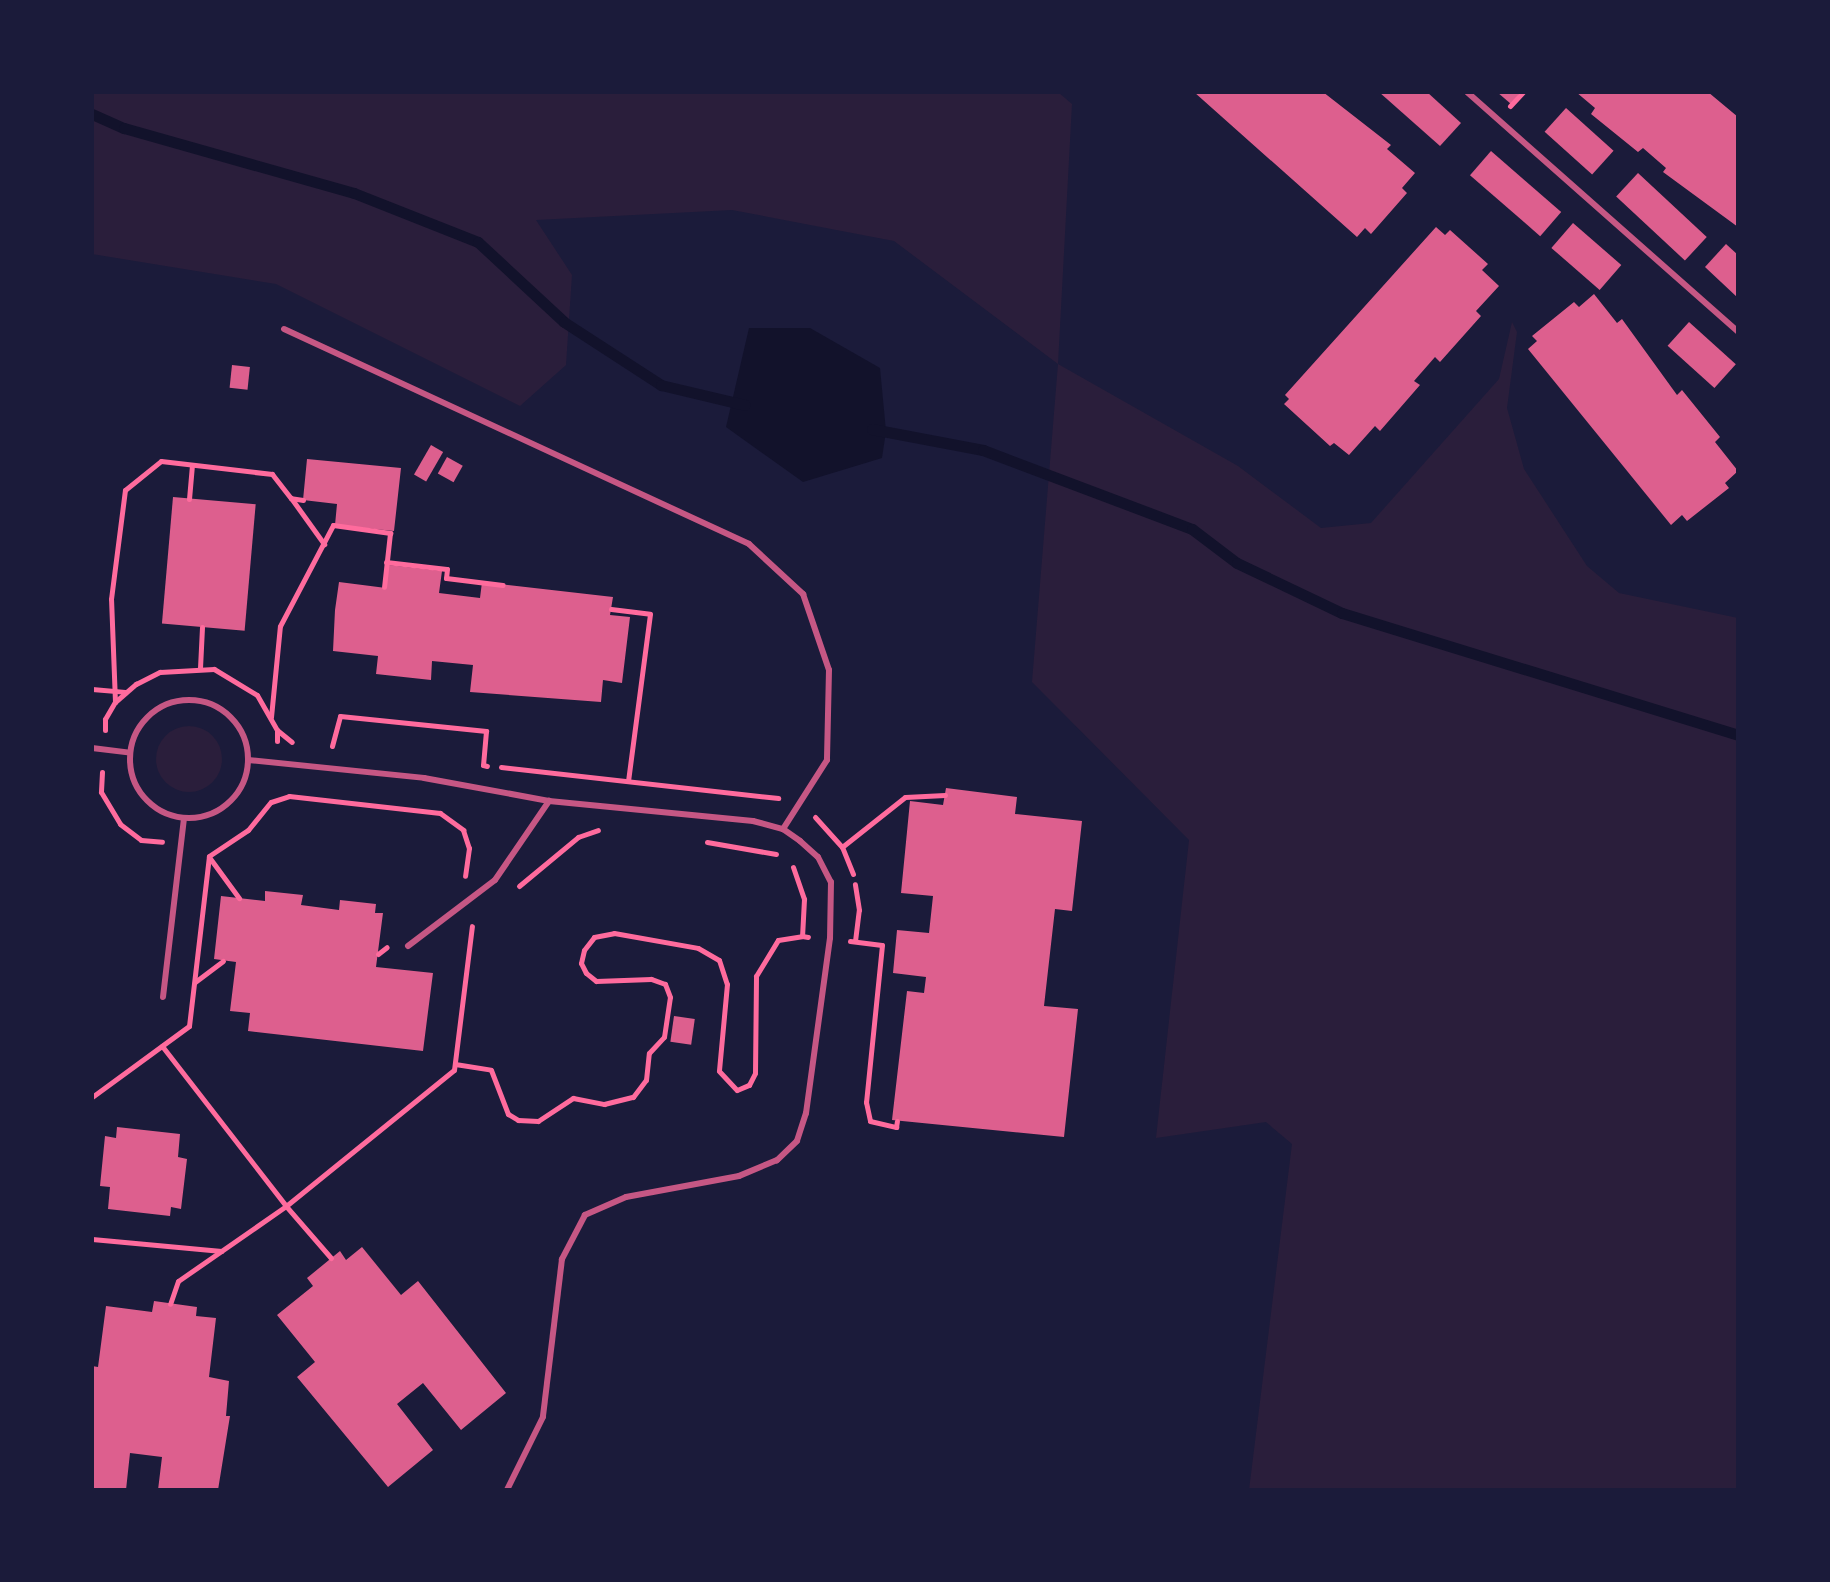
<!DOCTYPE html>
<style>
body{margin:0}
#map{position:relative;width:1830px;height:1582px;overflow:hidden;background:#1b1b3a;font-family:Karla,sans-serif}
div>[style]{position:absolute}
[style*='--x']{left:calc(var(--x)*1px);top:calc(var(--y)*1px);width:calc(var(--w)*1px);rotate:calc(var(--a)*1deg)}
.green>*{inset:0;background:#2a1e3b}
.round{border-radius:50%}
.water>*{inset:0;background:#12122b}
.stream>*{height:11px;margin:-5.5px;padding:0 5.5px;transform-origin:5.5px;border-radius:5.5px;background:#12122b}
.building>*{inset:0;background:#dd5f8e;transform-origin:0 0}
.path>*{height:5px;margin:-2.5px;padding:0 2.5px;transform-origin:2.5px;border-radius:2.5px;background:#ff6b9d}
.service>*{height:6px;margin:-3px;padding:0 3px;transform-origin:3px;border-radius:3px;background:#c65784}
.service>.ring{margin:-3px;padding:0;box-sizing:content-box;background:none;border:6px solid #c65784;border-radius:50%}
span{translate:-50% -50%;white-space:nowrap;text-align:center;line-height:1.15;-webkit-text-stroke:6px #1b1b3a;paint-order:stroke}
.frame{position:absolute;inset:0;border:94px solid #1b1b3a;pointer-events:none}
</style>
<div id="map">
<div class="green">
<i style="clip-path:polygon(92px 92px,1058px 92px,1072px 104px,1058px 364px,1238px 466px,1321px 528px,1371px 523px,1499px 379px,1512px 322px,1517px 332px,1507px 408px,1524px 469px,1587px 566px,1619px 593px,1738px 618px,1738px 1490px,1249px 1490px,1292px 1144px,1266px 1122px,1156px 1138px,1189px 840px,1032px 682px,1058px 364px,894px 241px,732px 210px,536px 220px,572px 275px,566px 365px,520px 406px,276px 284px,92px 254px)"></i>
<i class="round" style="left:156px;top:726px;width:66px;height:66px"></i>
</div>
<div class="water">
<i style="clip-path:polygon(749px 328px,810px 328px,880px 368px,886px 431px,882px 458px,803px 482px,726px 427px)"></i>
</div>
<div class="stream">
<i style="--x:92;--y:114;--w:35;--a:24"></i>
<i style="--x:124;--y:128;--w:239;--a:15.8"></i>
<i style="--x:354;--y:193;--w:133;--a:21.6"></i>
<i style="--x:478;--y:242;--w:117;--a:42.9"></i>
<i style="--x:564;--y:322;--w:116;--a:33"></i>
<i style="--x:661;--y:385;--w:86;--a:13.4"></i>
<i style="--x:872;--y:429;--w:113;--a:10.7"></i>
<i style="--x:983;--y:450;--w:223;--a:20.7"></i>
<i style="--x:1192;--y:529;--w:56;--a:37.1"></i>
<i style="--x:1237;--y:563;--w:116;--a:25.5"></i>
<i style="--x:1342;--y:613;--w:414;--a:17.1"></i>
</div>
<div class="building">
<i style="clip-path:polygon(1194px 92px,1323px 92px,1391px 145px,1387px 149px,1415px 173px,1402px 188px,1407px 193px,1371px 234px,1365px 228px,1357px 237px)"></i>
<i style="clip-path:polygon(1379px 92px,1427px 92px,1461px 123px,1440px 146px)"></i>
<i style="clip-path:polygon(1497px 92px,1521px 92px,1511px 104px)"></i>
<i style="clip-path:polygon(1576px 92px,1708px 92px,1738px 117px,1738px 227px,1663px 172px,1666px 168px,1643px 148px,1638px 152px,1591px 114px,1595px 108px)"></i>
<i style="left:1566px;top:108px;width:64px;height:32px;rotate:42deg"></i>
<i style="left:1491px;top:151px;width:93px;height:32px;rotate:41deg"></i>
<i style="left:1638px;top:173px;width:94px;height:32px;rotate:43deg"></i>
<i style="left:1573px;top:223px;width:64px;height:33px;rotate:41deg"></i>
<i style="clip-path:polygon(1436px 227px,1445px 235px,1450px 230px,1488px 264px,1482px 270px,1499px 286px,1476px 311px,1481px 316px,1440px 362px,1435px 357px,1414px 381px,1420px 385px,1380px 431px,1375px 426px,1349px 455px,1334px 443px,1330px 446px,1284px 404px,1289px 399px,1285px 395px)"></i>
<i style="clip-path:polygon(1726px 244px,1738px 255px,1738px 298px,1705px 267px)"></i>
<i style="clip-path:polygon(1594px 294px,1617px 323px,1622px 319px,1677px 395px,1682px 390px,1720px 437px,1715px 442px,1738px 471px,1725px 483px,1729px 488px,1687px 521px,1682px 515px,1671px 525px,1528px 349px,1537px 341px,1532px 336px,1574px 302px,1579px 307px)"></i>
<i style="left:1689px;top:322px;width:63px;height:32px;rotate:42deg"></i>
<i style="left:232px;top:365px;width:18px;height:23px;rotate:6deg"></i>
<i style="left:431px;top:445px;width:14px;height:34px;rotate:30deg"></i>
<i style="left:447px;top:457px;width:18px;height:19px;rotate:29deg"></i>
<i style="clip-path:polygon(307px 459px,401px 468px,394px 531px,335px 525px,337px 504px,303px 500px)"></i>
<i style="left:173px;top:497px;width:83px;height:127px;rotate:5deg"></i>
<i style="clip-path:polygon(388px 565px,442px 571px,439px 593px,480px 598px,482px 582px,613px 597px,610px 615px,630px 617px,622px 683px,603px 680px,601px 702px,470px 692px,473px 665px,432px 661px,431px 680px,376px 674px,378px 656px,333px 651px,335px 610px,339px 582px,386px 588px)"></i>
<i style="clip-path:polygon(946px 788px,1017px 797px,1015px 814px,1082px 821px,1072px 911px,1055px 909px,1044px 1006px,1078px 1009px,1064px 1137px,892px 1120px,907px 991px,924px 993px,926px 977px,893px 973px,897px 930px,929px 933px,933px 896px,901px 893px,910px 801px,943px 805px)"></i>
<i style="clip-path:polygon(265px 891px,303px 895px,301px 905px,339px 910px,340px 900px,376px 904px,375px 913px,383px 913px,376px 967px,433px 973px,423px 1051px,248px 1031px,250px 1013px,230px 1011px,236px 962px,214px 959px,221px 896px,265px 901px)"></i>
<i style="left:674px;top:1016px;width:21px;height:26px;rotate:8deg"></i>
<i style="clip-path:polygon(117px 1127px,180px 1134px,178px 1157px,187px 1159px,181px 1209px,171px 1207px,170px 1216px,108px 1209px,110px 1187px,100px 1186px,105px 1136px,116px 1138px)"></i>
<i style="clip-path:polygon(362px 1247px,401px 1295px,418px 1281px,506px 1393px,461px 1430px,423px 1383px,397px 1404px,433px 1450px,388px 1487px,297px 1377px,315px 1362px,277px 1315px,313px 1286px,307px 1278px,340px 1251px,346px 1260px)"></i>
<i style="clip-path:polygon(154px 1301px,197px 1307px,196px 1316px,216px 1318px,209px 1377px,229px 1381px,226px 1416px,230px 1416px,218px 1490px,158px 1490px,162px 1457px,130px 1453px,126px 1490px,92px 1490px,92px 1366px,98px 1367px,106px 1306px,152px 1312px)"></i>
</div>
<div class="path">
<i style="--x:1510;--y:106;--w:19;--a:-47"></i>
<i style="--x:189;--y:499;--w:34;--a:-85"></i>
<i style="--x:303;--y:500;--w:12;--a:-171"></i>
<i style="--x:291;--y:498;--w:57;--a:54.3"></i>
<i style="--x:386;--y:562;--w:61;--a:6.5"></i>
<i style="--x:447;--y:569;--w:9;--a:96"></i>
<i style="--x:446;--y:578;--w:57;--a:7"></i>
<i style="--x:611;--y:609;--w:39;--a:7"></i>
<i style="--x:650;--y:614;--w:168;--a:97.5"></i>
<i style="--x:200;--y:668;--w:41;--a:-87.2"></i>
<i style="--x:92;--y:689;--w:33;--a:5"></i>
<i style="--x:115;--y:702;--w:103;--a:-92.2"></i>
<i style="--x:111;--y:599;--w:110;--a:-82.7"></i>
<i style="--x:125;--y:490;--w:46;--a:-38.9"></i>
<i style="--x:161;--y:461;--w:112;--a:6.7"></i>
<i style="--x:272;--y:474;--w:31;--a:52"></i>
<i style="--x:271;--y:717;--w:91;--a:-84.4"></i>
<i style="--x:280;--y:626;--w:114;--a:-62.3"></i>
<i style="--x:333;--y:525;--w:58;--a:8"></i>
<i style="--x:390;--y:533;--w:54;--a:96.3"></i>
<i style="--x:105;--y:730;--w:11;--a:-90"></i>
<i style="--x:105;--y:719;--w:20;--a:-60"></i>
<i style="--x:115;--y:702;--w:28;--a:-41"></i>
<i style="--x:136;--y:684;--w:27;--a:-27"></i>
<i style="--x:160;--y:672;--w:54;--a:-3.2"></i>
<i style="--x:214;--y:669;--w:50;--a:31.2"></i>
<i style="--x:257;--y:695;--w:40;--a:60.3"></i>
<i style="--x:277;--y:730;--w:11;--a:90"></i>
<i style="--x:277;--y:730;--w:19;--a:39"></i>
<i style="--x:332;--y:746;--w:31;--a:-75"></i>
<i style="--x:340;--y:716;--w:147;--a:5.9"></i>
<i style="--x:486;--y:731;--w:34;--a:95"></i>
<i style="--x:483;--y:765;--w:4;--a:14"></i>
<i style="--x:501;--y:767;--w:279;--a:6.4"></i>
<i style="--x:102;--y:772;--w:20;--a:93"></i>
<i style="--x:101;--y:792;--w:37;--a:59"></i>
<i style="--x:120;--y:824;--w:26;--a:37"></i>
<i style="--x:141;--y:840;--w:21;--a:5"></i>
<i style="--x:815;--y:817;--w:40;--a:48"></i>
<i style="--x:707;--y:842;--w:70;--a:9.9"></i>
<i style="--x:209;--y:857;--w:51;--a:53.8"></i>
<i style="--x:793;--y:867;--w:34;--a:71"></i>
<i style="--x:804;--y:899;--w:37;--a:93"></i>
<i style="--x:802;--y:936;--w:6;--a:9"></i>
<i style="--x:853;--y:874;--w:29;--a:-112"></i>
<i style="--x:842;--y:847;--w:80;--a:-38.4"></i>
<i style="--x:905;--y:797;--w:40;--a:-2.9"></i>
<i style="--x:519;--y:886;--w:77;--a:-39.7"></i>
<i style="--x:578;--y:837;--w:21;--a:-19"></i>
<i style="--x:850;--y:941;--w:32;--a:7"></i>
<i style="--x:882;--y:945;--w:158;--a:95.8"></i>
<i style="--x:866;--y:1102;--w:19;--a:78"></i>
<i style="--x:870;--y:1121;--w:27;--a:13"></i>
<i style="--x:896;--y:1127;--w:6;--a:-81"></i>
<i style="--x:855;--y:941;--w:31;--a:-83"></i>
<i style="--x:859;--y:910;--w:26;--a:-99"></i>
<i style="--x:378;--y:954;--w:11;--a:-38"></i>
<i style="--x:195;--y:982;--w:35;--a:-37"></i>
<i style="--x:162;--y:1046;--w:202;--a:52.2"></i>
<i style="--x:286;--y:1206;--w:131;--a:145.2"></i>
<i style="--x:178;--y:1281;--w:24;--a:109"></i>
<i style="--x:455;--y:1064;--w:36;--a:9"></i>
<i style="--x:491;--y:1070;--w:47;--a:68.9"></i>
<i style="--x:508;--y:1114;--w:12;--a:31"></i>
<i style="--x:518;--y:1120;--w:20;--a:3"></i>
<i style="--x:538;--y:1121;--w:42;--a:-33.3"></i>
<i style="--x:573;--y:1098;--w:32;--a:11"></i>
<i style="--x:604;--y:1104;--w:30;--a:-14"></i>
<i style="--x:633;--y:1097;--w:21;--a:-53"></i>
<i style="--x:646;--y:1080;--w:27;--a:-84"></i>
<i style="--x:649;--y:1053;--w:22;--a:-47"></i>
<i style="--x:664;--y:1037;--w:40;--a:-81.5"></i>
<i style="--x:670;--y:997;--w:14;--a:-111"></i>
<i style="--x:665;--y:984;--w:15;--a:-160"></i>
<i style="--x:651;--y:979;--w:55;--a:177.9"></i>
<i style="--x:596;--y:981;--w:13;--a:-141"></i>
<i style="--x:586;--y:973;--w:11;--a:-117"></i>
<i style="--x:581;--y:963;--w:13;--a:-77"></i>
<i style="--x:584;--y:950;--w:16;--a:-52"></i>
<i style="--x:594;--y:937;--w:20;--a:-11"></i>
<i style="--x:614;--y:933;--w:85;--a:10.1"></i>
<i style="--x:698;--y:948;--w:24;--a:30"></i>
<i style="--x:719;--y:960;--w:25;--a:72"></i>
<i style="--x:727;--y:984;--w:87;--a:95.3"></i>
<i style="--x:719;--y:1071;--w:26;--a:47"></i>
<i style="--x:737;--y:1090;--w:13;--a:-23"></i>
<i style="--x:749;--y:1085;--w:13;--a:-63"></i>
<i style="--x:755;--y:1073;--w:97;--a:-89.4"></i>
<i style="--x:756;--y:976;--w:42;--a:-58.6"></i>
<i style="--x:778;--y:940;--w:24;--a:-9"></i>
<i style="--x:92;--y:1097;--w:120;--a:-36.2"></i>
<i style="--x:189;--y:1026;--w:171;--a:-83.3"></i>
<i style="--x:209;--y:856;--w:47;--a:-33.7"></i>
<i style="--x:248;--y:830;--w:36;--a:-51"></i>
<i style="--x:271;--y:802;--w:19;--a:-18"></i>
<i style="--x:289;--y:796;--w:152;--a:6.4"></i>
<i style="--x:440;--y:813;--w:29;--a:36"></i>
<i style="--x:463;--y:830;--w:19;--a:72"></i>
<i style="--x:469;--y:848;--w:28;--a:98"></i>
<i style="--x:92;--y:1239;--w:130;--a:5.3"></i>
<i style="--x:331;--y:1258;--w:69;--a:-130.9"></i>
<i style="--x:286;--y:1206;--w:216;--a:-39"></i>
<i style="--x:454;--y:1070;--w:145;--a:-82.9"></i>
</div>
<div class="service">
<i style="--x:1467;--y:92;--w:362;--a:41.5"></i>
<i style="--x:284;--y:329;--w:512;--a:24.81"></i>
<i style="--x:749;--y:544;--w:74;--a:42.8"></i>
<i style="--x:803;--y:594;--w:80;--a:71.1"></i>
<i style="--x:829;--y:670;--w:90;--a:91.3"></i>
<i style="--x:827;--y:760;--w:82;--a:122.5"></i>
<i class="ring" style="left:130px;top:700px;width:112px;height:112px"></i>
<i style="--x:92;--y:748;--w:38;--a:7"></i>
<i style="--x:248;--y:760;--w:177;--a:5.8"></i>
<i style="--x:424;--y:778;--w:127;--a:10.4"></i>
<i style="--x:549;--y:801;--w:205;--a:5.6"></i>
<i style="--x:753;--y:821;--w:31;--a:15"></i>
<i style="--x:783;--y:829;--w:21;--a:35"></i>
<i style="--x:800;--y:841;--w:24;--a:42"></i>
<i style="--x:818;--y:857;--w:28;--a:63"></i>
<i style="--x:831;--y:882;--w:56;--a:91"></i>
<i style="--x:830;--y:938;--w:177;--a:97.8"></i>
<i style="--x:806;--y:1113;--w:29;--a:108"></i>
<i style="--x:797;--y:1141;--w:28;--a:136"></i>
<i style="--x:777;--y:1160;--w:41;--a:157.2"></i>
<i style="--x:739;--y:1176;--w:115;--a:169.5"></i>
<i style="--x:626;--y:1197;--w:45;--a:156.3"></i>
<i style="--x:585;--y:1215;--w:50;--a:117.6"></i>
<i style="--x:562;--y:1259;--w:159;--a:96.9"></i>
<i style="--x:543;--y:1417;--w:81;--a:116.3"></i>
<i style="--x:408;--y:946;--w:109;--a:-37.2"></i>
<i style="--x:495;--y:880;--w:96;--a:-55.6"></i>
<i style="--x:163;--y:997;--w:180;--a:-83.3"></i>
</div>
<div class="frame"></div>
</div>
